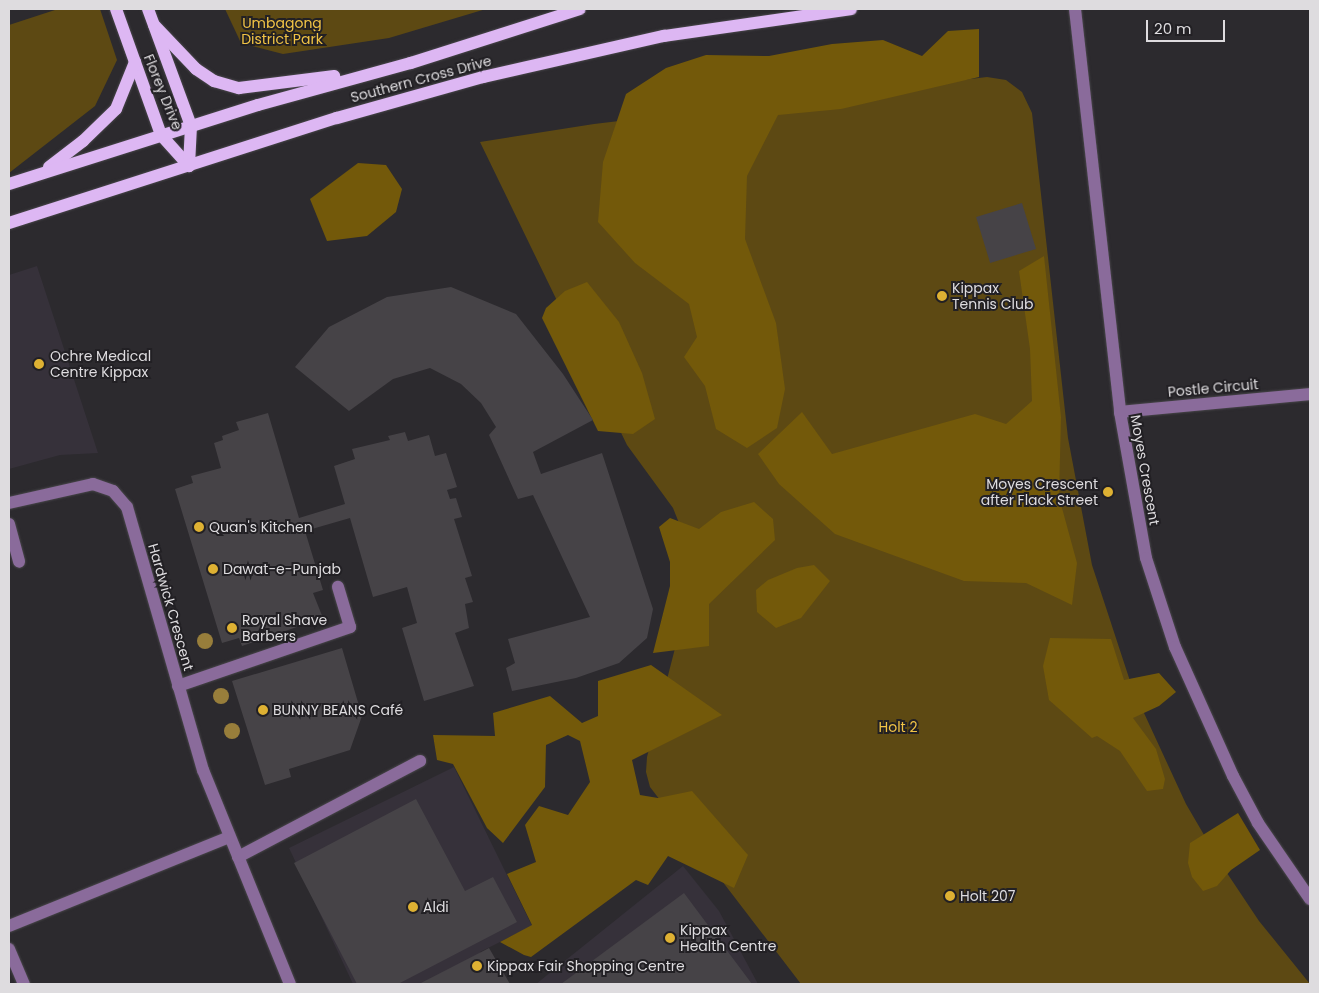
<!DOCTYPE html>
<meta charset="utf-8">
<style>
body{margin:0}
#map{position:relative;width:1319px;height:993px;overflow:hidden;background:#2c2a2e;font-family:Poppins,sans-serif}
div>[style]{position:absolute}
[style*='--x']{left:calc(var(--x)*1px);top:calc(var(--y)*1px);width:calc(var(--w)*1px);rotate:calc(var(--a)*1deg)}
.built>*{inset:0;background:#36313a}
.green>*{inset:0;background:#5d4913}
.forest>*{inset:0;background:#73590a}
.building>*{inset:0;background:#464347;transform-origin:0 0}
.roads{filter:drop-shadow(0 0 1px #48464a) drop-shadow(0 0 1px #48464a)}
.minor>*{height:12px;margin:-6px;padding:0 6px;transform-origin:6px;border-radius:6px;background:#8a6b9b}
.major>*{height:12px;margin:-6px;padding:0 6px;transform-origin:6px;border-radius:6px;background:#ddb7f3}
.trees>*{width:16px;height:16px;margin:-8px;border-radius:50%;background:#987e3b}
.dots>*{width:14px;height:14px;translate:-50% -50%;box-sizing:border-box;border:2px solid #222024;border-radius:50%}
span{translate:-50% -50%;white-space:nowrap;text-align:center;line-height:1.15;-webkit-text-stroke:4px #222024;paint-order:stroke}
.park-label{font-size:14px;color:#f1c345}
.street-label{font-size:14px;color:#dedcdf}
.poi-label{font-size:14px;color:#dedcdf}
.left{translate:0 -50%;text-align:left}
.right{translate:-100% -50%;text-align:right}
.frame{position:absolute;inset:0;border:10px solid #dedcdf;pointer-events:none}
.scale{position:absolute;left:1146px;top:20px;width:79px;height:22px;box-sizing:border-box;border:2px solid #dedcdf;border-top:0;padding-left:6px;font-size:15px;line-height:18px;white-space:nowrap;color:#dedcdf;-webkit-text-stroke:4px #222024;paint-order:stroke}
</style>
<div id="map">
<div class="built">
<i style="clip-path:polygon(37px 266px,98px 453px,60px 455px,9px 469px,9px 275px)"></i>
<i style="clip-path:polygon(454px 767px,532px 926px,480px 952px,499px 984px,353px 984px,289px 848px)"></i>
<i style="clip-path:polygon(683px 866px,719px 911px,758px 984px,536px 984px)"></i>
</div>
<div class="green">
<i style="clip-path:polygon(58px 9px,100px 9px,117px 60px,95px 106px,9px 173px,9px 25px)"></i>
<i style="clip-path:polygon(225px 9px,486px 9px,389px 38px,283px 54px,241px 43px)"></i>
<i style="clip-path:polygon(987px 77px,1006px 80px,1022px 92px,1032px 113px,1068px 438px,1092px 565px,1132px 687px,1186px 804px,1221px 864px,1259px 921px,1310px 984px,801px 984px,650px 787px,646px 772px,647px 757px,689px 594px,687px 543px,673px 508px,627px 445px,480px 142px,594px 124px)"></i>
</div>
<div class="forest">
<i style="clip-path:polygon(979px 29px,979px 77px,841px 109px,778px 115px,747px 176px,745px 239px,776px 323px,785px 389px,777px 428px,747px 448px,716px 429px,705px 386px,684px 357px,697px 337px,689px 304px,635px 263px,598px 222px,603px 162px,626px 94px,666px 68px,706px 55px,769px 56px,832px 44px,883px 40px,922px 56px,948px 31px)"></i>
<i style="clip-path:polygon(358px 163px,386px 165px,402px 189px,396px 212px,367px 236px,327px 241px,310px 199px)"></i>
<i style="clip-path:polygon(1044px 256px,1061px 417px,1059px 497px,1077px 563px,1072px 605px,1026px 583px,964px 581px,835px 534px,779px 484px,758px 454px,802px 412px,832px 454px,975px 414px,1006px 424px,1032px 401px,1030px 349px,1019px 271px)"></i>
<i style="clip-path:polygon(587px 282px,619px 322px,642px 373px,655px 419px,633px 434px,598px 431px,542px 318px,546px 308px,565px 291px)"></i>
<i style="clip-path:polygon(754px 502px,773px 519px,775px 540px,709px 604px,709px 646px,653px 653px,670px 586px,670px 562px,659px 527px,670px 518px,699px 529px,721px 512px)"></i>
<i style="clip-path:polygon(814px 565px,830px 581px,801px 618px,776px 628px,757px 612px,756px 590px,768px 580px,797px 568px)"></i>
<i style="clip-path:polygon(1050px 638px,1111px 639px,1124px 680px,1159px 673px,1176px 692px,1159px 706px,1133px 718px,1156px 749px,1165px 779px,1163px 789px,1147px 791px,1120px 751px,1097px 736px,1092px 738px,1049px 700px,1043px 666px)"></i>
<i style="clip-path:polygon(651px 665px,722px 715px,632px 760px,640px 795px,658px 798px,692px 791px,748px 855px,734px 888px,668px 856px,648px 885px,636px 880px,531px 957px,524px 955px,500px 942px,532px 925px,507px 874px,536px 862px,525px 825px,539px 806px,568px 815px,590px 782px,580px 741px,568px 735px,546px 745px,545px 787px,503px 843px,487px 828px,453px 764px,437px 760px,433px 735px,495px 736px,493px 713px,550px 696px,582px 723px,598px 716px,598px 681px)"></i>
<i style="clip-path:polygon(1238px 813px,1260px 850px,1231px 870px,1217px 886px,1203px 891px,1192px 877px,1188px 863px,1190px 843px)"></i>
</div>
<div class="building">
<i style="left:1022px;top:203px;width:48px;height:48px;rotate:73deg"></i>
<i style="clip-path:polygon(451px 287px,516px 314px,563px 374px,593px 420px,533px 452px,541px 474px,602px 453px,653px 609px,647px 638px,619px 663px,576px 678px,512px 691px,506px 668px,515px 663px,508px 639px,590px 617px,533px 495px,518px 499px,489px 435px,496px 427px,481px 403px,461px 384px,430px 368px,393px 379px,349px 411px,295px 367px,329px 327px,387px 297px)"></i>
<i style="clip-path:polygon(268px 413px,299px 518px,345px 504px,334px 466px,355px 459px,352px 449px,390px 440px,388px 436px,405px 432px,408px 441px,429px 435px,435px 456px,446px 453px,457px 487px,447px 490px,450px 499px,456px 498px,462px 517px,454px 519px,472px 576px,465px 578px,473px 602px,465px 604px,469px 628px,455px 633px,474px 686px,424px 701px,402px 628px,417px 623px,407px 587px,373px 597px,350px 518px,305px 531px,323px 590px,313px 593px,323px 618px,242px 646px,239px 638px,222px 643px,175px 489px,193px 483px,191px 476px,221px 468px,214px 443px,223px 440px,222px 436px,239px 430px,236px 422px)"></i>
<i style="clip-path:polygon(342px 648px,362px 716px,350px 750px,289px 769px,291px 777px,265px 785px,232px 681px)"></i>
<i style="clip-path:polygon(416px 799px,465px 891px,493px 877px,517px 922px,398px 984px,357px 984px,294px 863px)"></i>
<i style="clip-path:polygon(684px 893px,752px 984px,561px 984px)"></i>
<i style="clip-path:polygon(489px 948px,510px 984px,419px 984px)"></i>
</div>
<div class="roads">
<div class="minor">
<i style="--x:1075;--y:9;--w:406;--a:83.6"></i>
<i style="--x:1120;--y:412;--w:148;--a:79.9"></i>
<i style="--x:1146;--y:558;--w:94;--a:72"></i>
<i style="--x:1175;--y:647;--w:141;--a:65.8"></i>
<i style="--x:1233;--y:776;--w:53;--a:62"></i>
<i style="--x:1258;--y:823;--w:92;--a:55.6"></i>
<i style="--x:1120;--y:412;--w:191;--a:-5.4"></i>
<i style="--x:9;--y:503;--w:86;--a:-12.7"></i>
<i style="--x:93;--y:484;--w:21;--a:19"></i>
<i style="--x:113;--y:491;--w:21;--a:49"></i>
<i style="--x:127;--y:507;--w:274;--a:73.9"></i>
<i style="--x:203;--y:770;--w:231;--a:67.9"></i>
<i style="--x:9;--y:524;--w:39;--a:75"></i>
<i style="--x:178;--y:686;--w:182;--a:-18.9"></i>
<i style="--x:350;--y:627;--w:42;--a:-106.7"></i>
<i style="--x:238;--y:857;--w:206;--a:-27.8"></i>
<i style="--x:9;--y:926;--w:237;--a:-22"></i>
<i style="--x:9;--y:949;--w:38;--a:67"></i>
</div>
<div class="major">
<i style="--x:116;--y:9;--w:134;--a:70.3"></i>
<i style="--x:161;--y:135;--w:42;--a:47.9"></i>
<i style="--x:148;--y:9;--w:125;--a:69.8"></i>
<i style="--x:191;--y:126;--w:40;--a:92.9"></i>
<i style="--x:154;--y:25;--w:61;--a:46.3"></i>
<i style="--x:196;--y:69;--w:22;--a:34"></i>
<i style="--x:214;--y:81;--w:26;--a:16"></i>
<i style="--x:239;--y:88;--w:96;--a:-7.2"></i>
<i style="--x:49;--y:167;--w:43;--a:-37.4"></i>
<i style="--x:83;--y:141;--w:46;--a:-44.1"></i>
<i style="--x:116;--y:109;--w:51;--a:-68"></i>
<i style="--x:9;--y:184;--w:261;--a:-17.6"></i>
<i style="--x:258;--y:105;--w:159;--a:-15.4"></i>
<i style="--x:411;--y:63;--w:177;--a:-17.7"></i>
<i style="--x:9;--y:223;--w:344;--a:-17.8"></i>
<i style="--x:337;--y:118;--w:152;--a:-15.7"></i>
<i style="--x:483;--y:77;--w:186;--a:-12.8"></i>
<i style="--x:664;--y:36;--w:189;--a:-8.2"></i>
</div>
</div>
<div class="trees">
<i style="left:205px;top:641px"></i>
<i style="left:221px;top:696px"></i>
<i style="left:232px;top:731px"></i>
</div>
<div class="dots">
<i style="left:942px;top:296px;background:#deb133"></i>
<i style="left:39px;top:364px;background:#deb133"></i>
<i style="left:1108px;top:492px;background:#deb133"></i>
<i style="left:199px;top:527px;background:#deb133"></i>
<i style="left:213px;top:569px;background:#deb133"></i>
<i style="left:232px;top:628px;background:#deb133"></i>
<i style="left:263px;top:710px;background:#deb133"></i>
<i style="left:950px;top:896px;background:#deb133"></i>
<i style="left:413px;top:907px;background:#deb133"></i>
<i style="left:670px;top:938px;background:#deb133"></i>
<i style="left:477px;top:966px;background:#deb133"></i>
</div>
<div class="park-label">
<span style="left:282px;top:31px">Umbagong<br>District Park</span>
<span style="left:898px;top:727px">Holt 2</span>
</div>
<div class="street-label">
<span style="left:421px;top:79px;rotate:-15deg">Southern Cross Drive</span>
<span style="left:163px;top:92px;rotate:68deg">Florey Drive</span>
<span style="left:1213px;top:388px;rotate:-5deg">Postle Circuit</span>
<span style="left:1145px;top:470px;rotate:80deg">Moyes Crescent</span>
<span style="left:171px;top:607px;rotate:74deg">Hardwick Crescent</span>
</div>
<div class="poi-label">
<span class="left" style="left:952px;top:296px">Kippax<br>Tennis Club</span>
<span class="left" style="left:50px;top:364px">Ochre Medical<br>Centre Kippax</span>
<span class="right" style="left:1098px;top:492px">Moyes Crescent<br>after Flack Street</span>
<span class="left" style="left:209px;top:527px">Quan's Kitchen</span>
<span class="left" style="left:223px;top:569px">Dawat-e-Punjab</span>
<span class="left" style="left:242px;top:628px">Royal Shave<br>Barbers</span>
<span class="left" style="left:273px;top:710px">BUNNY BEANS Café</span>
<span class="left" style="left:960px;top:896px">Holt 207</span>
<span class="left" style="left:423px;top:907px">Aldi</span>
<span class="left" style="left:680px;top:938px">Kippax<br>Health Centre</span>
<span class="left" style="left:487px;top:966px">Kippax Fair Shopping Centre</span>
</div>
<div class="frame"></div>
<div class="scale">20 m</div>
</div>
